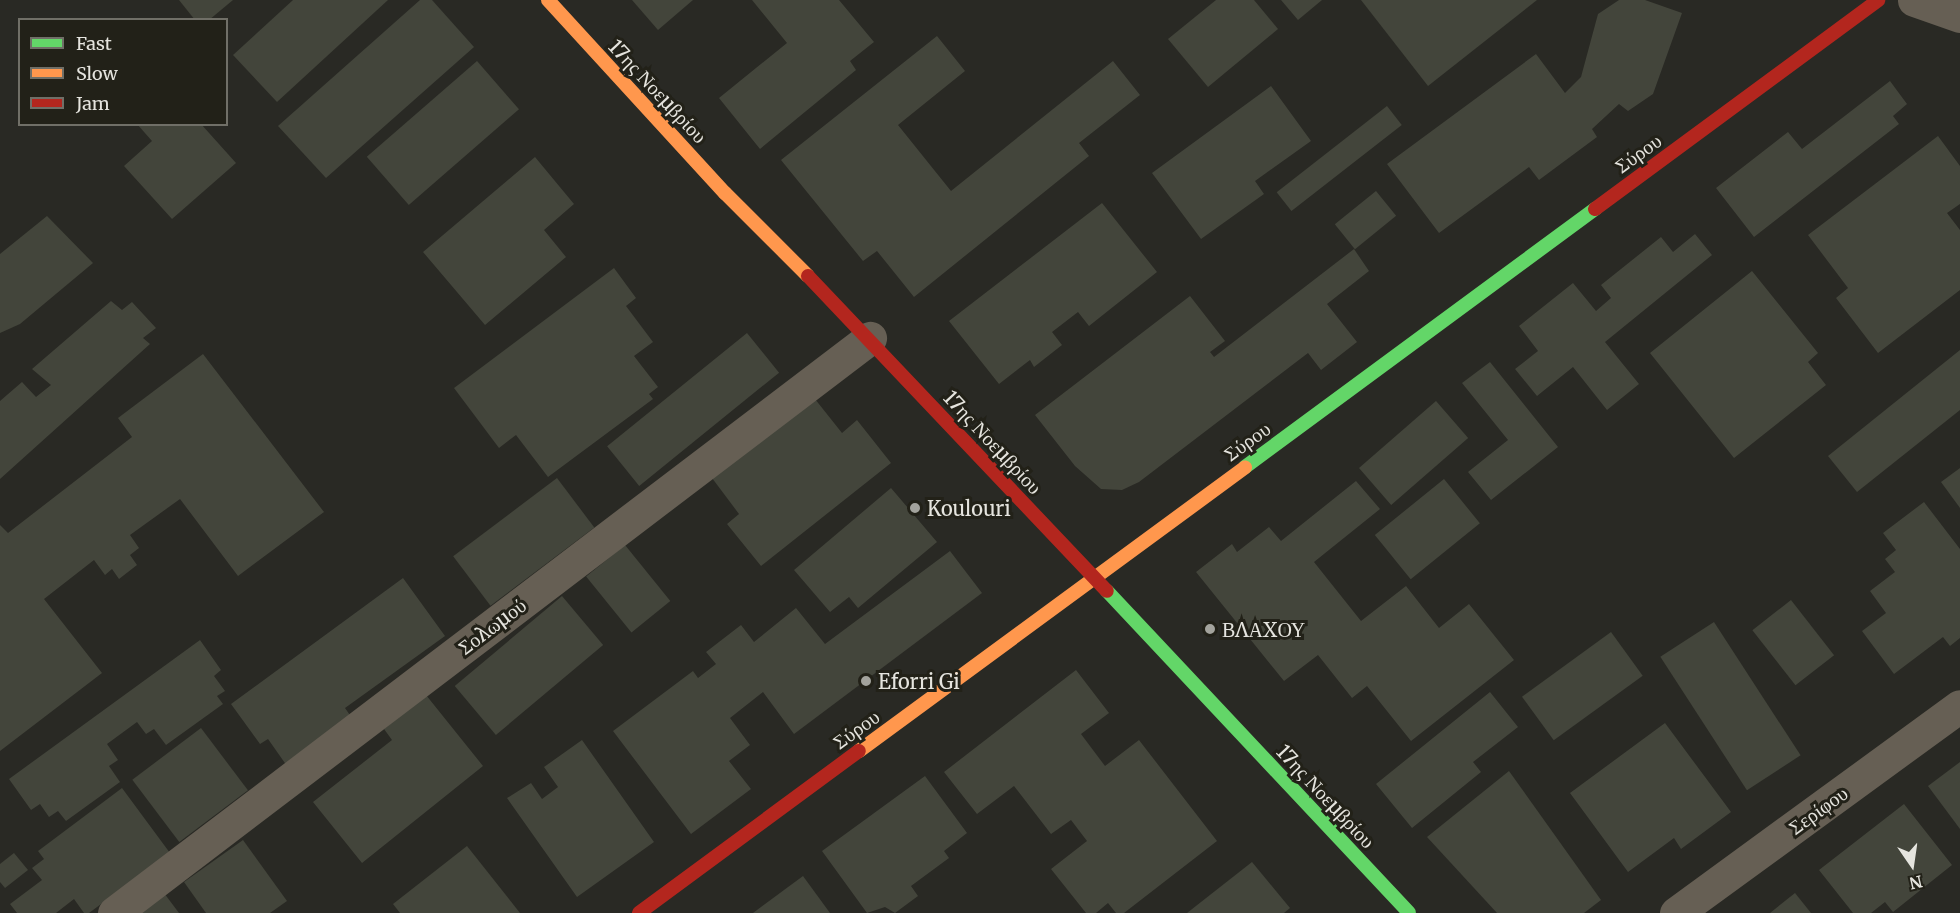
<!DOCTYPE html>
<meta charset="utf-8">
<style>
body{margin:0}
#map{position:relative;width:1960px;height:913px;overflow:hidden;background:#292924;font-family:Merriweather,serif}
div>[style]{position:absolute}
[style*='--x']{left:calc(var(--x)*1px);top:calc(var(--y)*1px);width:calc(var(--w)*1px);rotate:calc(var(--a)*1deg)}
.building>*{inset:0;background:#43453b;transform-origin:0 0}
.street>*{height:33px;margin:-16.5px;padding:0 16.5px;transform-origin:16.5px;border-radius:16.5px;background:#665f54}
.fast>*{height:14px;margin:-7px;padding:0 7px;transform-origin:7px;border-radius:7px;background:#63d668}
.slow>*{height:14px;margin:-7px;padding:0 7px;transform-origin:7px;border-radius:7px;background:#ff974d}
.jam>*{height:14px;margin:-7px;padding:0 7px;transform-origin:7px;border-radius:7px;background:#b3261e}
.dots>*{width:16px;height:16px;translate:-50% -50%;box-sizing:border-box;border:3px solid #222118;border-radius:50%}
span{translate:-50% -50%;white-space:nowrap;text-align:center;line-height:1.15;-webkit-text-stroke:6px #222118;paint-order:stroke}
.street-label{font-size:20px;color:#e5e4de}
.poi-label{font-size:20px;color:#e5e4de}
.left{translate:0 -50%;text-align:left}
.legend{position:absolute;left:18px;top:18px;width:210px;height:108px;box-sizing:border-box;background:#222118;border:2px solid #706f67;margin:0;padding:8px 10px;list-style:none;font-size:18px;color:#e5e4de}
.legend li{display:flex;align-items:center;gap:12px;height:30px}
.legend b{width:30px;border:2px solid #706f67}
.north{position:absolute;left:1882px;top:835px;width:60px;height:60px;-webkit-text-stroke:4px #222118;paint-order:stroke;rotate:167deg;font-size:16px;font-weight:700;line-height:24px;text-align:center;color:#e5e4de}
.north::after{content:'';display:block;margin:auto;width:21px;height:27px;background:#e5e4de;clip-path:polygon(50% 0,100% 100%,50% 72%,0 100%)}
</style>
<div id="map">
<div class="building">
<i style="clip-path:polygon(179px 0,233px 0,209px 20px,195px 20px)"></i>
<i style="clip-path:polygon(293px 0,388px 0,277px 102px,233px 55px)"></i>
<i style="clip-path:polygon(420px 0,432px 0,474px 47px,326px 178px,278px 126px)"></i>
<i style="clip-path:polygon(632px 0,693px 0,658px 30px)"></i>
<i style="clip-path:polygon(752px 0,839px 0,874px 42px,850px 61px,856px 70px,760px 149px,719px 98px,787px 43px)"></i>
<i style="clip-path:polygon(1216px 0,1254px 0,1278px 29px,1208px 87px,1168px 39px)"></i>
<i style="clip-path:polygon(1281px 0,1322px 0,1298px 20px)"></i>
<i style="clip-path:polygon(1361px 0,1537px 0,1428px 86px)"></i>
<i style="clip-path:polygon(1619px 0,1645px 0,1682px 13px,1653px 94px,1628px 111px,1619px 104px,1592px 129px,1597px 137px,1539px 180px,1529px 167px,1439px 233px,1387px 164px,1536px 54px,1565px 93px,1581px 77px,1598px 14px)"></i>
<i style="clip-path:polygon(937px 36px,965px 71px,898px 125px,951px 191px,1113px 61px,1140px 95px,1079px 143px,1089px 156px,914px 297px,877px 251px,863px 261px,781px 160px)"></i>
<i style="left:477px;top:61px;width:64px;height:146px;rotate:49deg"></i>
<i style="clip-path:polygon(1890px 81px,1907px 104px,1893px 116px,1899px 124px,1754px 237px,1716px 188px,1788px 132px,1802px 149px)"></i>
<i style="clip-path:polygon(1271px 86px,1311px 141px,1255px 181px,1264px 194px,1201px 239px,1152px 173px)"></i>
<i style="left:1387px;top:106px;width:24px;height:140px;rotate:52deg"></i>
<i style="clip-path:polygon(137px 124px,201px 124px,236px 163px,172px 219px,124px 166px,152px 141px)"></i>
<i style="clip-path:polygon(1938px 136px,1960px 166px,1960px 204px,1947px 213px,1960px 230px,1960px 290px,1878px 353px,1836px 298px,1848px 288px,1808px 235px)"></i>
<i style="clip-path:polygon(535px 157px,574px 204px,544px 230px,566px 257px,485px 325px,423px 252px)"></i>
<i style="left:1376px;top:191px;width:32px;height:53px;rotate:51deg"></i>
<i style="clip-path:polygon(1102px 203px,1157px 272px,1089px 326px,1078px 312px,1052px 332px,1062px 345px,1034px 367px,1030px 360px,999px 384px,949px 321px)"></i>
<i style="clip-path:polygon(47px 216px,93px 263px,20px 324px,0 333px,0 254px)"></i>
<i style="clip-path:polygon(1695px 234px,1712px 255px,1605px 342px,1639px 384px,1607px 410px,1573px 367px,1537px 396px,1515px 369px,1538px 351px,1519px 326px,1573px 283px,1596px 311px,1611px 298px,1601px 285px,1661px 237px,1673px 252px)"></i>
<i style="clip-path:polygon(1354px 249px,1369px 271px,1327px 304px,1357px 342px,1321px 370px,1308px 353px,1139px 482px,1122px 490px,1101px 489px,1075px 466px,1035px 415px,1190px 296px,1225px 341px,1210px 352px,1214px 357px)"></i>
<i style="clip-path:polygon(614px 268px,636px 298px,626px 306px,653px 342px,634px 356px,658px 387px,649px 394px,653px 399px,548px 477px,516px 435px,499px 448px,454px 388px)"></i>
<i style="clip-path:polygon(1752px 271px,1818px 353px,1808px 362px,1826px 385px,1734px 458px,1650px 353px)"></i>
<i style="clip-path:polygon(111px 301px,122px 310px,132px 302px,156px 328px,143px 338px,150px 344px,0 479px,0 401px,22px 382px,36px 397px,51px 385px,32px 369px)"></i>
<i style="left:747px;top:333px;width:51px;height:180px;rotate:51deg"></i>
<i style="clip-path:polygon(1960px 350px,1960px 410px,1857px 492px,1828px 456px)"></i>
<i style="clip-path:polygon(203px 354px,324px 512px,238px 576px,180px 499px,130px 535px,139px 548px,130px 555px,137px 565px,119px 579px,112px 569px,105px 575px,94px 560px,44px 599px,102px 673px,0 751px,0 525px,8px 533px,132px 437px,118px 418px)"></i>
<i style="clip-path:polygon(1490px 362px,1558px 447px,1491px 500px,1468px 472px,1508px 440px,1462px 383px)"></i>
<i style="clip-path:polygon(815px 399px,842px 433px,857px 420px,891px 463px,761px 566px,727px 524px,739px 514px,712px 478px)"></i>
<i style="left:1436px;top:401px;width:49px;height:102px;rotate:49deg"></i>
<i style="clip-path:polygon(1960px 468px,1960px 508px,1941px 482px)"></i>
<i style="left:557px;top:478px;width:62px;height:130px;rotate:53deg"></i>
<i style="left:1444px;top:479px;width:57px;height:89px;rotate:51deg"></i>
<i style="clip-path:polygon(1356px 481px,1380px 509px,1314px 562px,1361px 621px,1406px 586px,1439px 628px,1469px 604px,1514px 660px,1411px 741px,1367px 686px,1352px 698px,1318px 655px,1284px 681px,1196px 572px,1232px 544px,1237px 552px,1269px 527px,1281px 541px)"></i>
<i style="clip-path:polygon(891px 488px,937px 542px,858px 608px,849px 597px,830px 612px,794px 570px)"></i>
<i style="clip-path:polygon(1924px 502px,1960px 549px,1960px 638px,1950px 646px,1943px 637px,1894px 674px,1862px 631px,1886px 613px,1870px 591px,1895px 572px,1885px 559px,1896px 550px,1883px 533px)"></i>
<i style="left:625px;top:545px;width:72px;height:50px;rotate:51deg"></i>
<i style="clip-path:polygon(950px 551px,982px 593px,794px 734px,763px 692px,730px 718px,750px 745px,729px 761px,751px 789px,691px 834px,613px 731px,693px 671px,698px 678px,716px 664px,706px 652px,741px 625px,754px 642px,796px 608px,825px 644px)"></i>
<i style="clip-path:polygon(403px 578px,445px 636px,345px 708px,352px 718px,287px 766px,268px 739px,260px 744px,231px 704px)"></i>
<i style="left:562px;top:596px;width:64px;height:140px;rotate:50deg"></i>
<i style="left:1791px;top:600px;width:70px;height:49px;rotate:52deg"></i>
<i style="left:1714px;top:622px;width:159px;height:64px;rotate:57deg"></i>
<i style="left:1611px;top:632px;width:54px;height:110px;rotate:54deg"></i>
<i style="clip-path:polygon(200px 640px,221px 670px,214px 676px,225px 691px,217px 696px,223px 704px,166px 745px,154px 729px,146px 734px,137px 722px,107px 744px,118px 760px,109px 766px,120px 782px,66px 821px,58px 811px,49px 817px,40px 804px,31px 810px,9px 779px)"></i>
<i style="clip-path:polygon(1076px 670px,1109px 713px,1081px 734px,1105px 766px,1139px 740px,1217px 841px,1124px 913px,1116px 913px,1108px 903px,1096px 913px,1086px 913px,1051px 869px,1087px 841px,1071px 820px,1051px 834px,1014px 786px,977px 814px,944px 772px)"></i>
<i style="clip-path:polygon(1490px 692px,1518px 727px,1473px 762px,1481px 772px,1412px 828px,1376px 784px)"></i>
<i style="clip-path:polygon(426px 695px,483px 766px,362px 863px,313px 802px,392px 740px,384px 729px)"></i>
<i style="clip-path:polygon(1665px 723px,1731px 812px,1681px 849px,1674px 838px,1628px 872px,1570px 793px)"></i>
<i style="left:201px;top:728px;width:78px;height:86px;rotate:53deg"></i>
<i style="clip-path:polygon(582px 740px,654px 842px,577px 897px,507px 798px,531px 783px,542px 799px,558px 787px,544px 767px)"></i>
<i style="clip-path:polygon(1960px 762px,1960px 829px,1928px 786px)"></i>
<i style="clip-path:polygon(1509px 771px,1601px 900px,1584px 913px,1497px 913px,1427px 837px)"></i>
<i style="clip-path:polygon(925px 776px,967px 833px,944px 851px,949px 858px,911px 886px,918px 896px,895px 913px,885px 907px,867px 913px,822px 851px)"></i>
<i style="clip-path:polygon(122px 788px,170px 853px,89px 913px,84px 913px,74px 899px,56px 913px,17px 913px,10px 904px,42px 880px,32px 868px,44px 859px,38px 851px)"></i>
<i style="clip-path:polygon(1904px 804px,1952px 865px,1893px 912px,1885px 902px,1871px 913px,1853px 913px,1819px 870px)"></i>
<i style="clip-path:polygon(243px 840px,287px 901px,270px 913px,206px 913px,184px 882px)"></i>
<i style="clip-path:polygon(467px 846px,520px 913px,400px 913px,393px 904px)"></i>
<i style="clip-path:polygon(14px 853px,28px 870px,5px 888px,0 882px,0 864px)"></i>
<i style="clip-path:polygon(1252px 862px,1290px 908px,1284px 913px,1187px 913px)"></i>
<i style="clip-path:polygon(803px 876px,830px 913px,753px 913px)"></i>
<i style="clip-path:polygon(164px 893px,179px 913px,137px 913px)"></i>
<i style="clip-path:polygon(1795px 893px,1811px 913px,1770px 913px)"></i>
</div>
<div class="street">
<i style="--x:1914;--y:0;--w:49;--a:19.2"></i>
<i style="--x:114;--y:913;--w:950;--a:-37.26"></i>
<i style="--x:1676;--y:913;--w:351;--a:-36.1"></i>
</div>
<div class="fast">
<i style="--x:1245;--y:467;--w:435;--a:-36.4"></i>
<i style="--x:1107;--y:591;--w:441;--a:46.8"></i>
</div>
<div class="slow">
<i style="--x:548;--y:0;--w:262;--a:47.5"></i>
<i style="--x:725;--y:193;--w:117;--a:45"></i>
<i style="--x:859;--y:751;--w:479;--a:-36.3"></i>
</div>
<div class="jam">
<i style="--x:1595;--y:209;--w:352;--a:-36.4"></i>
<i style="--x:808;--y:276;--w:434;--a:46.5"></i>
<i style="--x:639;--y:913;--w:273;--a:-36.4"></i>
</div>
<div class="dots">
<i style="left:915px;top:508px;background:#a3a39d"></i>
<i style="left:1210px;top:629px;background:#a3a39d"></i>
<i style="left:866px;top:681px;background:#a3a39d"></i>
</div>
<div class="street-label">
<span style="left:658px;top:91px;rotate:47deg">17ης Νοεμβρίου</span>
<span style="left:1638px;top:153px;rotate:-36deg">Σύρου</span>
<span style="left:1247px;top:441px;rotate:-36deg">Σύρου</span>
<span style="left:993px;top:442px;rotate:47deg">17ης Νοεμβρίου</span>
<span style="left:492px;top:626px;rotate:-37deg">Σολωμού</span>
<span style="left:856px;top:729px;rotate:-36deg">Σύρου</span>
<span style="left:1326px;top:796px;rotate:47deg">17ης Νοεμβρίου</span>
<span style="left:1818px;top:810px;rotate:-36deg">Σερίφου</span>
</div>
<div class="poi-label">
<span class="left" style="left:927px;top:508px">Koulouri</span>
<span class="left" style="left:1222px;top:629px">ΒΛΑΧΟΥ</span>
<span class="left" style="left:878px;top:681px">Eforri Gi</span>
</div>
<ul class="legend">
<li><b style="height:8px;background:#63d668"></b>Fast</li>
<li><b style="height:8px;background:#ff974d"></b>Slow</li>
<li><b style="height:8px;background:#b3261e"></b>Jam</li>
</ul>
<div class="north">N</div>
</div>
